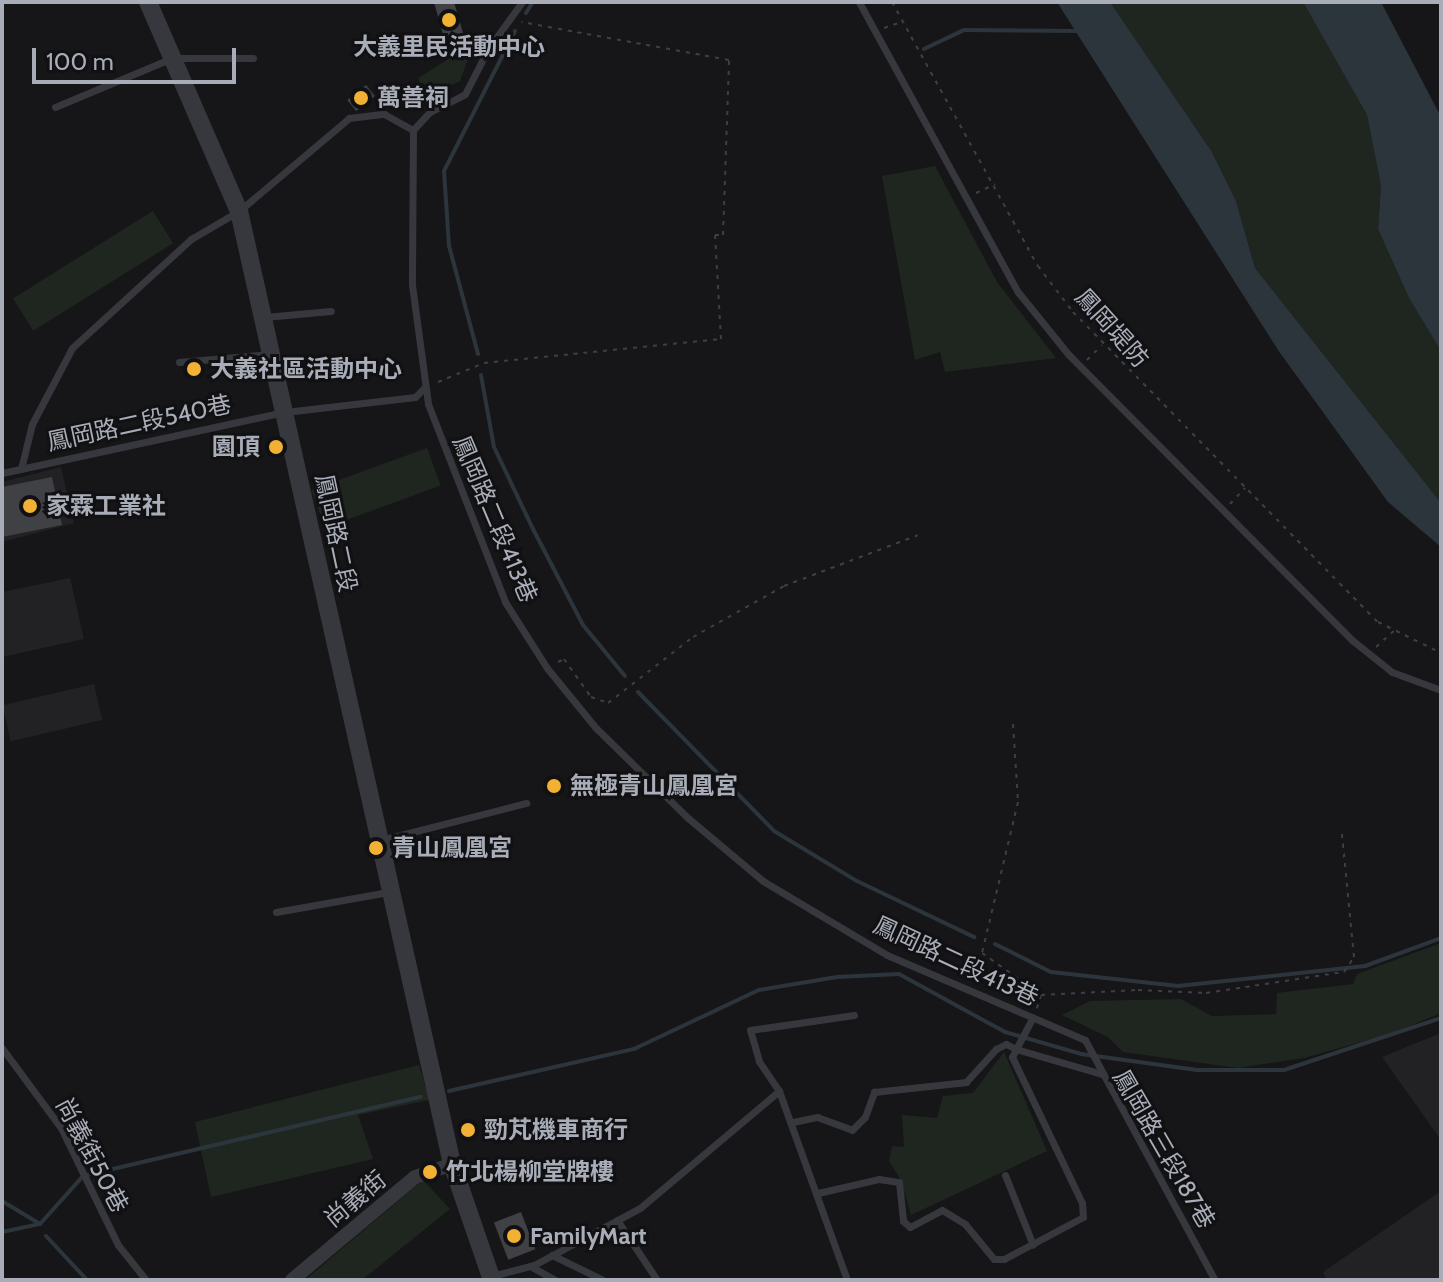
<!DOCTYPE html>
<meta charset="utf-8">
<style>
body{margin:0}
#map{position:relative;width:1443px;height:1282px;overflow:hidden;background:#161618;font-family:Cabin,"Noto Sans TC",sans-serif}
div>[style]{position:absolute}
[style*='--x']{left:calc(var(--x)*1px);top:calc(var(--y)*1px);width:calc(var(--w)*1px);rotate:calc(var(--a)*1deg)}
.built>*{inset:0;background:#222225;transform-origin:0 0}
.green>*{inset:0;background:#1e261f;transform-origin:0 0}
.water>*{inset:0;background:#2c353c}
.stream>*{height:4px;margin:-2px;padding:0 2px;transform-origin:2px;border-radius:2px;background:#2c353c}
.building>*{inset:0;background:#404145;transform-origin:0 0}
.path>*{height:2px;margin-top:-1px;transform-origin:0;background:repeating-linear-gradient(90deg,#3d3f44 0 4px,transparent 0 10px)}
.service>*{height:7px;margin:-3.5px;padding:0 3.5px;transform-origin:3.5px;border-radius:3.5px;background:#37383d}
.minor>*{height:14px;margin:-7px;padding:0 7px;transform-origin:7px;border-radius:7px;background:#37383d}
.tertiary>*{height:18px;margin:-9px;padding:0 9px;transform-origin:9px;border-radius:9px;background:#37383d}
.dots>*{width:22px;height:22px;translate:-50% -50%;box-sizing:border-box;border:4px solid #111113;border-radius:50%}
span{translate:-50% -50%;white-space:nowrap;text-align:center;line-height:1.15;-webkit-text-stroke:6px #111113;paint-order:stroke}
.poi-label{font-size:24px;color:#a8adb8;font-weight:700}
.left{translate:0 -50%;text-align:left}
.right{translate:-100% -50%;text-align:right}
.street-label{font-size:24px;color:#a8adb8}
.frame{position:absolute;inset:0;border:4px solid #a8adb8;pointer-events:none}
.scale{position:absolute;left:32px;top:48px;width:204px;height:36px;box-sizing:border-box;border:4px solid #a8adb8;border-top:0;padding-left:10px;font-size:24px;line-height:28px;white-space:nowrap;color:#a8adb8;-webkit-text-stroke:6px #111113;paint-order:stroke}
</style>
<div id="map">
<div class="built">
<i style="clip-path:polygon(61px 467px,74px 523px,2px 542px,2px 482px)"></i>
<i style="clip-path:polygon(70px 578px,84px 639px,2px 657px,2px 592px)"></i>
<i style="left:94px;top:684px;width:37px;height:94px;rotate:77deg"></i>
<i style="clip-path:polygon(1441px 1033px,1441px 1140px,1382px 1057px)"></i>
<i style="clip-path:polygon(1441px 1191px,1441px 1280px,1327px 1280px,1323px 1272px)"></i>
</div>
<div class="green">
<i style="clip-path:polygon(1110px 2px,1303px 2px,1367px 115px,1381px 186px,1378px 229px,1409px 298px,1441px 351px,1441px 503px,1255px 268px,1236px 201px,1212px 152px)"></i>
<i style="clip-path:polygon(460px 52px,468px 59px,460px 81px,426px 97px,418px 78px)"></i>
<i style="clip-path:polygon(935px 166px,997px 282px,1056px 358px,945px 372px,940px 352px,915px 360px,882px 176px)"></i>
<i style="left:153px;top:211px;width:38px;height:165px;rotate:58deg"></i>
<i style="left:427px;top:448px;width:40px;height:123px;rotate:70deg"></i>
<i style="clip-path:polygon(1441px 943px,1441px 1013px,1393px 1033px,1304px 1058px,1238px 1068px,1123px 1052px,1108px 1037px,1062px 1015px,1090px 1001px,1181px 999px,1212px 1016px,1276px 1014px,1277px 993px,1353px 984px,1357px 974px)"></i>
<i style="clip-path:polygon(1004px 1052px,1047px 1151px,911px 1215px,901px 1180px,889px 1161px,892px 1146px,904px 1147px,902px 1115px,937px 1118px,943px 1096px,973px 1093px)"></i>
<i style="clip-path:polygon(419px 1065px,429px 1100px,358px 1115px,373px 1159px,211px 1197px,195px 1122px)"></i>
<i style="clip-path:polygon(423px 1180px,450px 1209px,362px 1280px,305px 1280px)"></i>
</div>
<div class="water">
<i style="clip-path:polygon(1057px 2px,1110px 2px,1212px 152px,1236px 201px,1255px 268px,1441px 503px,1441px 547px,1388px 502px,1278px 350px)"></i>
<i style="clip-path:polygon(1303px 2px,1381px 2px,1441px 117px,1441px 351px,1409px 298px,1378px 229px,1381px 186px,1367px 115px)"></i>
</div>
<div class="stream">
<i style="--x:526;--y:13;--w:13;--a:-58"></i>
<i style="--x:924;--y:49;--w:44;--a:-25.4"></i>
<i style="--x:964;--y:30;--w:114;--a:0.5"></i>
<i style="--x:478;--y:354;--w:112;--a:-105"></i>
<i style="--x:449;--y:246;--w:75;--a:-93.8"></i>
<i style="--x:444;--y:171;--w:157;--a:-63.1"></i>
<i style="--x:481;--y:375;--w:73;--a:79.8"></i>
<i style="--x:494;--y:447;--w:91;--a:64.6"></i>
<i style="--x:533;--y:529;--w:108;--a:62.5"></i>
<i style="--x:583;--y:625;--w:66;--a:50.5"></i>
<i style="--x:638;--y:692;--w:194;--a:45.6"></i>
<i style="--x:774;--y:831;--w:97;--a:31.1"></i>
<i style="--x:857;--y:881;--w:130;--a:25.6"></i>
<i style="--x:995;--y:944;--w:63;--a:26.6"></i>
<i style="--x:1051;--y:972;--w:128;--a:6.3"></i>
<i style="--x:1178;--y:986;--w:188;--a:-6.1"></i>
<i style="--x:1365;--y:966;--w:81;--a:-20.2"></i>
<i style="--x:449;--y:1091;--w:190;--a:-12.8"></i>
<i style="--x:634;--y:1049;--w:138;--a:-25.3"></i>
<i style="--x:759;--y:990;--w:79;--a:-9.5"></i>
<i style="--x:837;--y:977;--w:62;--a:-2.8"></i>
<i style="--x:899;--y:974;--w:121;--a:28.7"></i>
<i style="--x:1005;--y:1032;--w:79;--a:16.1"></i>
<i style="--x:1081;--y:1054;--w:117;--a:7.9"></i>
<i style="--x:1197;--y:1070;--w:87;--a:0"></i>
<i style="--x:1284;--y:1070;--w:165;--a:-18.3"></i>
<i style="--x:2;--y:1201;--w:44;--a:31.2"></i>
<i style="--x:2;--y:1232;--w:39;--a:-12"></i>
<i style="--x:40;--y:1224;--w:64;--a:-48.1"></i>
<i style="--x:83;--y:1176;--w:347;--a:-13.2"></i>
<i style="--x:46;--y:1236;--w:60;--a:47"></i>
</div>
<div class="building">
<i style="clip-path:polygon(434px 2px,454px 2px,463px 33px,444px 38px)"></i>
<i style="left:366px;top:85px;width:14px;height:24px;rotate:51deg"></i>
<i style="clip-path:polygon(52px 477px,62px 525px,2px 537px,2px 487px)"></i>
<i style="left:521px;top:1212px;width:40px;height:29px;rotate:69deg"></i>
</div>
<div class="path">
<i style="--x:892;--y:2;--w:302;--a:61.1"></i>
<i style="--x:1038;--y:266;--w:58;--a:52.7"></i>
<i style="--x:1073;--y:312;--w:435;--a:45.5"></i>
<i style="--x:1378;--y:622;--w:70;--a:26.2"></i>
<i style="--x:884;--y:28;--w:18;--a:-19"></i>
<i style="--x:976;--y:193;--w:21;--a:-25"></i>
<i style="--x:1087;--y:360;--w:21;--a:-45"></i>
<i style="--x:438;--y:382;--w:50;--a:-22.4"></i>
<i style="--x:484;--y:363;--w:238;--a:-5.8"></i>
<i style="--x:721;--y:339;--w:104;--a:-93.3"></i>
<i style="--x:715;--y:235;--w:8;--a:0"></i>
<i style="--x:723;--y:235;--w:175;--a:-88"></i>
<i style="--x:729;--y:60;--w:211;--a:-169.6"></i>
<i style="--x:1230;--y:504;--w:22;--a:-47"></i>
<i style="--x:1376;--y:647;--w:25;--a:-42"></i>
<i style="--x:558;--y:662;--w:7;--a:-27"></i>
<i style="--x:564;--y:659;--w:47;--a:54.6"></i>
<i style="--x:591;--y:697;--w:18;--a:19"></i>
<i style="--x:608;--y:703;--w:108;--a:-37.8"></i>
<i style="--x:693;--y:637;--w:104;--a:-29.3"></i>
<i style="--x:784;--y:586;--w:143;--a:-20.8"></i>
<i style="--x:1013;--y:724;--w:78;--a:86.3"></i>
<i style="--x:1018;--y:802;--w:155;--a:103.4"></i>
<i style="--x:982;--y:953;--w:72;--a:35.4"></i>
<i style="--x:1041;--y:995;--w:14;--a:107"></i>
<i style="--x:1041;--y:995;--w:97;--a:-3"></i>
<i style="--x:1138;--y:990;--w:68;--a:2.5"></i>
<i style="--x:1206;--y:993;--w:140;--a:-8.7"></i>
<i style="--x:1344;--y:972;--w:18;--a:-56"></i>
<i style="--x:1354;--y:957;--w:124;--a:-95.6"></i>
</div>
<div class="service">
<i style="--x:859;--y:2;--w:331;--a:61.3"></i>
<i style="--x:1018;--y:292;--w:80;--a:51.1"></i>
<i style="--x:1068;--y:354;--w:403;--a:45.2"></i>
<i style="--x:1352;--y:640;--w:51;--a:38.7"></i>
<i style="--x:1392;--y:672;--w:52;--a:20.2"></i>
<i style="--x:55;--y:107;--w:127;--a:-22.7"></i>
<i style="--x:172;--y:58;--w:81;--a:0"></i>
<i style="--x:413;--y:130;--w:155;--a:90.4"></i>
<i style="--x:412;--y:285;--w:120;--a:82.3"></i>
<i style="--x:428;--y:404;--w:212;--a:68.7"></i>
<i style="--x:505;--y:602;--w:78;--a:57.5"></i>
<i style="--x:547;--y:668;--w:77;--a:50.8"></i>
<i style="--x:596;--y:728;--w:129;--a:44.4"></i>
<i style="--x:688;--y:818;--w:98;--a:40"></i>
<i style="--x:763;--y:881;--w:144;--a:30.8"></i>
<i style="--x:887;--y:955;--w:215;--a:23.2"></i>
<i style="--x:1085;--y:1040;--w:273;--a:61.6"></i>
<i style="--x:413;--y:130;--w:25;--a:-47"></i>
<i style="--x:430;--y:112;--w:39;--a:-27"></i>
<i style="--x:465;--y:94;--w:51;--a:-62.9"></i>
<i style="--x:488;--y:49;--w:58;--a:-54.1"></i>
<i style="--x:265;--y:317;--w:66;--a:-5.2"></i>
<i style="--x:179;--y:362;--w:91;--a:-5"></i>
<i style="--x:21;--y:469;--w:46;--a:-76.3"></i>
<i style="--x:32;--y:424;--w:86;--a:-62.2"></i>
<i style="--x:72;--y:348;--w:161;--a:-42.5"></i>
<i style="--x:191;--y:239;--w:56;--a:-30.3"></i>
<i style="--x:239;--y:211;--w:144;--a:-40.2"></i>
<i style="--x:349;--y:118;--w:35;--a:-7"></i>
<i style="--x:384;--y:114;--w:33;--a:29"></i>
<i style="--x:2;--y:473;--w:289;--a:-12.2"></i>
<i style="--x:285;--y:412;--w:131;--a:-6.6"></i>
<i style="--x:415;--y:397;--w:14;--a:-45"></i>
<i style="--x:381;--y:840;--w:150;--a:-14.3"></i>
<i style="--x:276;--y:912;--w:114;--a:-10.1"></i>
<i style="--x:2;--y:1048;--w:99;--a:53.6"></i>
<i style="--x:61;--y:1128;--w:130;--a:64"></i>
<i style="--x:118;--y:1245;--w:45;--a:51.3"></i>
<i style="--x:779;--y:1091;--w:36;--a:-124"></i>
<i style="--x:759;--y:1061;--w:32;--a:-106"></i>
<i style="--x:750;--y:1030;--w:105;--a:-8.2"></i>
<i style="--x:793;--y:1122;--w:25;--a:-12"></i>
<i style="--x:817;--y:1117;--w:37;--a:20"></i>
<i style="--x:852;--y:1130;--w:18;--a:-45"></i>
<i style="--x:865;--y:1117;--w:27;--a:-70"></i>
<i style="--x:874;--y:1092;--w:93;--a:-6.2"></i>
<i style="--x:966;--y:1082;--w:45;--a:-47.7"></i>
<i style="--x:996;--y:1049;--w:11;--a:-27"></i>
<i style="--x:1006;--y:1044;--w:11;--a:27"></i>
<i style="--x:1016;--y:1049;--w:34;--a:-62"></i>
<i style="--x:1005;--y:1175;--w:75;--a:68.2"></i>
<i style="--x:818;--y:1193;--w:63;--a:-12.9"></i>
<i style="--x:879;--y:1179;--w:20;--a:9"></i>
<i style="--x:899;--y:1182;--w:39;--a:84"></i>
<i style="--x:903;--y:1221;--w:9;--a:41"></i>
<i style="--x:910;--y:1227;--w:36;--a:-28"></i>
<i style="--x:942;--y:1210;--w:27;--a:31"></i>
<i style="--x:965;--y:1224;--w:45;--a:50.4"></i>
<i style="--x:994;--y:1259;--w:10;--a:0"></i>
<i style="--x:1004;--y:1259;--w:89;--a:-28"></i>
<i style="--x:1083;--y:1217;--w:14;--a:-94"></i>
<i style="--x:1082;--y:1203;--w:162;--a:-115.6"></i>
<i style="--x:1012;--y:1057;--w:9;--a:-63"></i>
<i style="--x:1016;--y:1049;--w:90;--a:16.2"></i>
<i style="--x:617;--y:1220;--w:72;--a:56.3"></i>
<i style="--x:552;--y:1255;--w:55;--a:26.1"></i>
<i style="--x:530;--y:1266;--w:29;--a:29"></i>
<i style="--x:492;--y:1276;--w:43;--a:-14.7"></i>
<i style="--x:534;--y:1265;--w:120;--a:-28.3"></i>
<i style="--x:640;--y:1208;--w:182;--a:-40.1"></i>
<i style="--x:779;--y:1091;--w:201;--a:70.2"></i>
</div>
<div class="minor">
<i style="--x:292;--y:1280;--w:160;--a:-39.9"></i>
<i style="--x:415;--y:1177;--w:39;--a:-19"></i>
</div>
<div class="tertiary">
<i style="--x:148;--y:2;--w:228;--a:66.5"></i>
<i style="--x:239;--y:211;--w:977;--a:77.4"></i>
<i style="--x:452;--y:1164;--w:123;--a:71"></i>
</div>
<div class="dots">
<i style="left:449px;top:20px;background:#f2b134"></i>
<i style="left:361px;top:98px;background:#f2b134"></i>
<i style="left:194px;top:369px;background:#f2b134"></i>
<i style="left:276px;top:447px;background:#f2b134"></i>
<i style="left:30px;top:506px;background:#f2b134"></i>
<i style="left:554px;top:786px;background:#f2b134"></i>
<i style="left:376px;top:848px;background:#f2b134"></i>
<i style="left:468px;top:1130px;background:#f2b134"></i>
<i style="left:430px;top:1172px;background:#f2b134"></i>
<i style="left:514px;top:1236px;background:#f2b134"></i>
</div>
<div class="poi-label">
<span style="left:449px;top:47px">大義里民活動中心</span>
<span class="left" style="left:377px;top:98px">萬善祠</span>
<span class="left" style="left:210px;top:369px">大義社區活動中心</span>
<span class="right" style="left:260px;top:447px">園頂</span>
<span class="left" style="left:46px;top:506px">家霖工業社</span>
<span class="left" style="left:570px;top:786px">無極青山鳳凰宮</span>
<span class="left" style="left:392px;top:848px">青山鳳凰宮</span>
<span class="left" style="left:484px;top:1130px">勁芃機車商行</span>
<span class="left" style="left:446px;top:1172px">竹北楊柳堂牌樓</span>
<span class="left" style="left:530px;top:1236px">FamilyMart</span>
</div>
<div class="street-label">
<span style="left:1112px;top:328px;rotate:48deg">鳳岡堤防</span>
<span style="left:139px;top:423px;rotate:-12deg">鳳岡路二段540巷</span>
<span style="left:495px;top:519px;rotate:67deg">鳳岡路二段413巷</span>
<span style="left:336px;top:533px;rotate:78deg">鳳岡路二段</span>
<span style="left:956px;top:961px;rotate:25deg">鳳岡路二段413巷</span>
<span style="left:1164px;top:1149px;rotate:60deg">鳳岡路三段187巷</span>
<span style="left:92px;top:1155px;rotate:62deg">尚義街50巷</span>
<span style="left:355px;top:1199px;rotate:-40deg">尚義街</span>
</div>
<div class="frame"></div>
<div class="scale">100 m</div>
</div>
